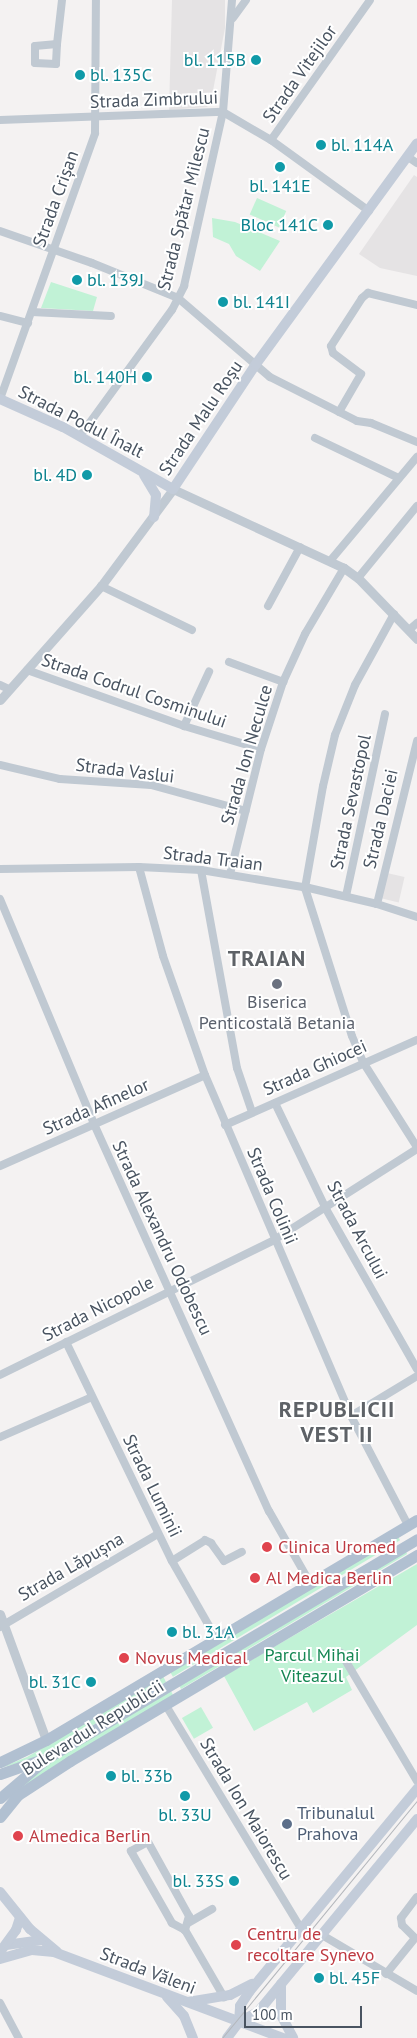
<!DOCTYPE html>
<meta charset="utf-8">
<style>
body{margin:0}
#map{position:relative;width:417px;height:2038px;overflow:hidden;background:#f4f2f2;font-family:"PT Sans",sans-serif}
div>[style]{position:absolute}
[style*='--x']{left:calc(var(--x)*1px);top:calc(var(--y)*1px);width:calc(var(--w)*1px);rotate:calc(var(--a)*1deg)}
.education>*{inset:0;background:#e5e3e4;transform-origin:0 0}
.green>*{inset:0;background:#c1f2d6;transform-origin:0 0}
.minor>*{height:8px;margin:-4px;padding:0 4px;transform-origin:4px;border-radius:4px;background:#c0c9d2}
.tertiary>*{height:9px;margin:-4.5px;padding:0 4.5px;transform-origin:4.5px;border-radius:4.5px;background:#c0c9d2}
.secondary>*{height:10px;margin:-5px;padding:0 5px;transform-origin:5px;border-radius:5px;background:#c3ccd9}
.primary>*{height:11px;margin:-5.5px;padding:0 5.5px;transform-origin:5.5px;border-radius:5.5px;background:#b1c0d1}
.tram>*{height:1px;margin:-0.5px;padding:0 0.5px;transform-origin:0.5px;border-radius:0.5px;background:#b4b7bc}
.dots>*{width:14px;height:14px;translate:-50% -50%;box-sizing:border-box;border:2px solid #fff;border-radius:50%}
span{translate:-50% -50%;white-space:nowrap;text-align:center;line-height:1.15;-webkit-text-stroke:4px #fff;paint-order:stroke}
.culture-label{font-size:18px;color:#0d838f}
.right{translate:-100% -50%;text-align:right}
.left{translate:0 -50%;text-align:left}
.street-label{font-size:18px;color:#495461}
.worship-label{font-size:18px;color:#5b616d}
.health-label{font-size:18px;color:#be3a42}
.park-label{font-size:18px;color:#158753}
.service-label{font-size:18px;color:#4e5e75}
.district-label{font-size:22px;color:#5e6267;font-weight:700;letter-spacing:1px}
.scale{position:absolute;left:244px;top:2006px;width:118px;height:22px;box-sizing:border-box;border:2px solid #495461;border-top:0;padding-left:6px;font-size:15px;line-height:18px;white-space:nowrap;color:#495461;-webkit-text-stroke:4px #fff;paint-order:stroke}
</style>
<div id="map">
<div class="education">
<i style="clip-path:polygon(172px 0,225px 0,225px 28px,211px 101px,207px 107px,169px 110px)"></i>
<i style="clip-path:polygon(414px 175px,417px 177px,417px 276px,380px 268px,359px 254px)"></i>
<i style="left:387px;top:873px;width:18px;height:26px;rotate:13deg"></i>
</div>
<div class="green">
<i style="left:257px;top:198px;width:32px;height:18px;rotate:24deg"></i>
<i style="clip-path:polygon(212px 218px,235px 222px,280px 241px,260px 271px,236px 256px,229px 244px,213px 237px)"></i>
<i style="clip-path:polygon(51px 282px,97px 297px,93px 311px,41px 308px)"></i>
<i style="left:397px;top:1535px;width:6px;height:265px;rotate:59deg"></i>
<i style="clip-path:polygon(405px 1549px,407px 1554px,181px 1689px,178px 1683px)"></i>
<i style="clip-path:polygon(417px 1564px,417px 1625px,346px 1677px,352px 1690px,313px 1713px,307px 1702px,254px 1731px,224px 1676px)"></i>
<i style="clip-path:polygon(163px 1676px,166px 1682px,37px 1758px,0 1768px,27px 1757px)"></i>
<i style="clip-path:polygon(170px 1689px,173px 1695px,17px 1790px,51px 1759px)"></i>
<i style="left:201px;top:1707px;width:24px;height:22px;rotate:60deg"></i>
</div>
<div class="minor">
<i style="--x:233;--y:18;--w:22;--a:-54"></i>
<i style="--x:57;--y:44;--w:20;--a:93"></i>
<i style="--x:56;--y:64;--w:21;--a:-177"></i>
<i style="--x:35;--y:63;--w:17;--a:-90"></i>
<i style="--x:35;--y:46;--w:22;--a:-5"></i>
<i style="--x:57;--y:44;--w:44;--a:-83.5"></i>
<i style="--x:0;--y:120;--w:223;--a:-2.1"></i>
<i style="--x:223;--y:112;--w:56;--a:30.3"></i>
<i style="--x:271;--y:140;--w:121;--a:35.9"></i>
<i style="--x:271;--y:140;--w:171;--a:-54.7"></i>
<i style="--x:408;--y:157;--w:11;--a:34"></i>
<i style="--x:0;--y:231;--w:97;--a:19.2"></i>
<i style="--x:92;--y:263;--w:93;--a:22.1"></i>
<i style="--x:178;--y:298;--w:121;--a:40.7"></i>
<i style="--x:270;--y:377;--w:97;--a:26.8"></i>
<i style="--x:357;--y:421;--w:14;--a:8"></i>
<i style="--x:371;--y:423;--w:50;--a:22.4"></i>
<i style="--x:32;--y:312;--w:79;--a:2.9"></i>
<i style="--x:0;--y:316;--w:29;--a:14"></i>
<i style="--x:0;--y:399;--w:282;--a:-70.3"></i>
<i style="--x:95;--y:133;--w:133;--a:-89.6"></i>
<i style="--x:339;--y:412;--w:44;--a:-59.9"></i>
<i style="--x:361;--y:374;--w:35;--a:-143"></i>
<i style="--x:333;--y:353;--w:7;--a:-106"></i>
<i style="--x:331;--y:346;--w:57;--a:-57.1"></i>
<i style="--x:362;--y:298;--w:8;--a:-40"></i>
<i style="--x:368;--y:293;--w:50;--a:13.8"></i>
<i style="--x:80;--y:436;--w:156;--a:-53.9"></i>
<i style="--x:172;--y:310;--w:27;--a:-63"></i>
<i style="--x:184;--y:286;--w:178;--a:-77.4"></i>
<i style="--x:223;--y:112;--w:112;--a:-85.4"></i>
<i style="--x:315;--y:438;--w:93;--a:25.5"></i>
<i style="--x:330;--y:561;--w:136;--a:-50.1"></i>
<i style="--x:358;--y:578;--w:93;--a:-50.7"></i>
<i style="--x:101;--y:586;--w:101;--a:25.8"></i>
<i style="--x:268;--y:606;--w:67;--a:-61.5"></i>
<i style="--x:394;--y:614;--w:81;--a:118.8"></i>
<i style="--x:355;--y:685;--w:54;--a:111.8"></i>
<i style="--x:335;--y:735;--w:52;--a:103.2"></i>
<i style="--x:323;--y:786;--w:104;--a:100"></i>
<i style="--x:305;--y:888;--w:155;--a:72.4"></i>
<i style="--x:352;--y:1036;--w:28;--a:67"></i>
<i style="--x:363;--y:1062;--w:101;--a:57.6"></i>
<i style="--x:409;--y:630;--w:11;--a:-41"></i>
<i style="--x:229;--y:662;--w:58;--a:20.3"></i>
<i style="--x:27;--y:670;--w:167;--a:19.6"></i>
<i style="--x:184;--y:726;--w:80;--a:16.6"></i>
<i style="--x:0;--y:685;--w:10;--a:24"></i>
<i style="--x:184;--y:726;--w:60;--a:-65.2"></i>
<i style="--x:0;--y:765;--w:62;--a:13.1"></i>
<i style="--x:60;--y:779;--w:91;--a:3.8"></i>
<i style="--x:151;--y:785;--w:98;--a:15.3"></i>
<i style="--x:139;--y:867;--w:92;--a:74.9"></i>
<i style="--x:163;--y:956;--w:126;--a:70.6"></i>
<i style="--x:205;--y:1075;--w:371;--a:66.8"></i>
<i style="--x:351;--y:1416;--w:123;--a:62.4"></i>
<i style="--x:0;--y:869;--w:139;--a:-0.8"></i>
<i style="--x:139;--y:867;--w:62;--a:2.8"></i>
<i style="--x:201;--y:870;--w:109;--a:9.5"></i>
<i style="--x:309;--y:888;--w:70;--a:13.2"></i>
<i style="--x:377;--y:904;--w:42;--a:18"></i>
<i style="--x:201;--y:870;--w:201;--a:79.7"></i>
<i style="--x:237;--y:1068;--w:46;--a:71.2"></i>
<i style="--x:230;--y:874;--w:129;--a:-76.1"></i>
<i style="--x:261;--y:749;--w:71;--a:-71.8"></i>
<i style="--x:283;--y:682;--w:53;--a:-65.4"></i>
<i style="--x:305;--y:634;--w:77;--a:-59.4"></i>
<i style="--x:346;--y:896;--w:186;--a:-77.9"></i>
<i style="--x:0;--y:899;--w:244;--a:67.3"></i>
<i style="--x:94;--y:1124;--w:425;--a:65.7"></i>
<i style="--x:269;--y:1511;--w:83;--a:60.3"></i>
<i style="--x:377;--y:904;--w:168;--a:-76.2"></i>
<i style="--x:275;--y:1103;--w:118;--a:64.3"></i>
<i style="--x:326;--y:1209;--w:184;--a:60.4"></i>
<i style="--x:225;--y:1125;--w:210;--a:-23.9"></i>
<i style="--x:0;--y:1166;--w:224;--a:-23.9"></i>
<i style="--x:66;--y:1342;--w:243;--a:64.2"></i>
<i style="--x:172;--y:1561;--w:91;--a:60.3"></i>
<i style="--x:0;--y:1375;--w:305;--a:-26.2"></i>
<i style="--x:274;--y:1240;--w:169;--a:-32.5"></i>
<i style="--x:351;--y:1416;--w:77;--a:-31.2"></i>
<i style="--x:0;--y:1437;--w:100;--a:-23.5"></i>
<i style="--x:172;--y:1561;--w:39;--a:-32"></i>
<i style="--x:205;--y:1540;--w:7;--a:27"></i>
<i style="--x:211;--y:1543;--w:22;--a:54"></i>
<i style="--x:224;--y:1561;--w:20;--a:-27"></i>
<i style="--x:0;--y:1627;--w:183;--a:-30.5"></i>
<i style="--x:341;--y:1653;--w:149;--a:59.3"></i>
<i style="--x:165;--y:1704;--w:263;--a:58.8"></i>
<i style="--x:188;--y:1923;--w:28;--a:-30"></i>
<i style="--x:185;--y:1930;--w:15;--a:-152"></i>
<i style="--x:172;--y:1923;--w:83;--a:-119.7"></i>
<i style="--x:131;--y:1851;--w:19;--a:-28"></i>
<i style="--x:148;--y:1842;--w:85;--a:61"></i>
<i style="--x:189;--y:1916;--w:15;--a:106"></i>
<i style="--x:185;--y:1930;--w:78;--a:59.8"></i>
<i style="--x:322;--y:1935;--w:110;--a:30.5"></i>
<i style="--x:386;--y:1974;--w:46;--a:-51.1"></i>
<i style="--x:415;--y:1938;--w:18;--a:-135"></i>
<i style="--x:402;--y:1925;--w:7;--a:-98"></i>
<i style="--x:401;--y:1918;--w:26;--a:-53"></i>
<i style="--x:0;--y:2003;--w:40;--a:62"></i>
</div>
<div class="tertiary">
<i style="--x:0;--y:700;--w:152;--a:-48.5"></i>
<i style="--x:101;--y:586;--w:121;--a:-53.4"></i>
<i style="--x:173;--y:489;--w:188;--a:24.8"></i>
<i style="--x:344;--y:568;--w:17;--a:36"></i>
<i style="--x:358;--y:578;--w:85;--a:46"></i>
<i style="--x:0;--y:1614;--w:134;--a:69.9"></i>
</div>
<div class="secondary">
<i style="--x:0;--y:399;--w:69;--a:24"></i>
<i style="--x:63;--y:427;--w:126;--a:29.4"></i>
<i style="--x:173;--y:489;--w:150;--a:-56.4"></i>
<i style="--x:256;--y:364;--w:273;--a:-53.9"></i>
<i style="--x:144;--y:475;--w:23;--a:59"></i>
<i style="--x:156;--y:495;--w:22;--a:95"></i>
<i style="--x:0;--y:1892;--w:48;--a:51"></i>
<i style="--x:30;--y:1929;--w:35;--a:40"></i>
<i style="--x:6;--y:1945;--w:35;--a:-8"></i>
<i style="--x:0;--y:1952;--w:27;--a:-54"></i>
<i style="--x:16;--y:1930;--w:13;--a:-72"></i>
<i style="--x:0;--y:1959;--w:33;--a:-16"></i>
<i style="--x:32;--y:1950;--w:22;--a:5"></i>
<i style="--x:54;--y:1952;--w:245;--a:20.6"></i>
<i style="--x:281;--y:1984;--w:31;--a:90"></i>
<i style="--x:281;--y:2015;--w:26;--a:62"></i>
<i style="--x:167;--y:1997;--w:25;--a:48"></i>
<i style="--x:184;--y:2016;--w:24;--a:68"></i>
<i style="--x:188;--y:2002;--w:43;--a:-9.5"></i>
<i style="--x:230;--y:1995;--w:25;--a:-27"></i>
<i style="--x:239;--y:2022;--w:16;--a:-86"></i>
<i style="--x:240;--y:2006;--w:17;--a:-57"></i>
<i style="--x:249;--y:1992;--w:264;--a:-50.4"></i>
<i style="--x:227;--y:2038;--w:20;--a:-53"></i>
<i style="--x:239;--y:2022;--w:21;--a:-28"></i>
<i style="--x:258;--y:2012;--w:250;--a:-50.5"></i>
</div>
<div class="primary">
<i style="--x:0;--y:1762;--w:51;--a:-25.6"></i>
<i style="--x:46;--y:1740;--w:431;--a:-30.7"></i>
<i style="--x:0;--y:1774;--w:42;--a:-19.3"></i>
<i style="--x:0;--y:1798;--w:62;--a:-40.4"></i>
<i style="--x:47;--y:1758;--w:430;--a:-30.6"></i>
<i style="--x:0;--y:1817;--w:28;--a:-51"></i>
<i style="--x:18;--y:1795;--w:62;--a:-33.2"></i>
<i style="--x:70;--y:1761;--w:404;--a:-30.7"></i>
</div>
<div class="tram">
<i style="--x:222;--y:2038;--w:307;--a:-50.6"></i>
</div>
<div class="dots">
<i style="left:256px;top:60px;background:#0f9aa8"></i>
<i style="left:80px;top:75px;background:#0f9aa8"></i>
<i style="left:321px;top:145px;background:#0f9aa8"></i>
<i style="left:280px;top:167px;background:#0f9aa8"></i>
<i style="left:328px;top:225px;background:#0f9aa8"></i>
<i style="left:77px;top:280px;background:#0f9aa8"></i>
<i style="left:223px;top:302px;background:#0f9aa8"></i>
<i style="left:147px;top:377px;background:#0f9aa8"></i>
<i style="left:87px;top:475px;background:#0f9aa8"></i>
<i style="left:277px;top:984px;background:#6b7280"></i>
<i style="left:267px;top:1547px;background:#e0444e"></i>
<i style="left:255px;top:1578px;background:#e0444e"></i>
<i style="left:172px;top:1632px;background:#0f9aa8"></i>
<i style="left:124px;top:1658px;background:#e0444e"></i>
<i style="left:91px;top:1682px;background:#0f9aa8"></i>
<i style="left:111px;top:1776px;background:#0f9aa8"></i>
<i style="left:185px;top:1796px;background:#0f9aa8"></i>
<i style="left:287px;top:1824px;background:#5c6f8a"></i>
<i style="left:18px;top:1836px;background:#e0444e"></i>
<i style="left:234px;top:1881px;background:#0f9aa8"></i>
<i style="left:236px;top:1945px;background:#e0444e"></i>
<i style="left:319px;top:1978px;background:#0f9aa8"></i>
</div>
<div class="culture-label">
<span class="right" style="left:246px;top:60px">bl. 115B</span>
<span class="left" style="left:90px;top:75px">bl. 135C</span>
<span class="left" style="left:331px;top:145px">bl. 114A</span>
<span style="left:280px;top:186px">bl. 141E</span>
<span class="right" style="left:318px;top:225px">Bloc 141C</span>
<span class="left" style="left:87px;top:280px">bl. 139J</span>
<span class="left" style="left:233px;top:302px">bl. 141I</span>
<span class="right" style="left:137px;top:377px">bl. 140H</span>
<span class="right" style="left:77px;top:475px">bl. 4D</span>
<span class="left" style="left:182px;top:1632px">bl. 31A</span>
<span class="right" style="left:81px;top:1682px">bl. 31C</span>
<span class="left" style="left:121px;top:1776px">bl. 33b</span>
<span style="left:185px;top:1815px">bl. 33U</span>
<span class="right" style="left:224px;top:1881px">bl. 33S</span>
<span class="left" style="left:329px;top:1978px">bl. 45F</span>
</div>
<div class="street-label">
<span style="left:300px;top:74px;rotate:-55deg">Strada Vitejilor</span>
<span style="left:154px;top:100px;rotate:-2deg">Strada Zimbrului</span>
<span style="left:56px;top:199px;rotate:-70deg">Strada Crișan</span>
<span style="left:184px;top:209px;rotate:-76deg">Strada Spătar Milescu</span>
<span style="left:201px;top:418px;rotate:-56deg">Strada Malu Roșu</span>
<span style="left:81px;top:422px;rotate:27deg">Strada Podul Înalt</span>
<span style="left:134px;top:691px;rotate:19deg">Strada Codrul Cosminului</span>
<span style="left:247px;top:755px;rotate:-74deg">Strada Ion Neculce</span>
<span style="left:125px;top:771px;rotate:7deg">Strada Vaslui</span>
<span style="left:351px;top:802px;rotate:-78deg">Strada Sevastopol</span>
<span style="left:381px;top:819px;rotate:-77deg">Strada Daciei</span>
<span style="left:213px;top:859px;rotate:7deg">Strada Traian</span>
<span style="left:315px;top:1068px;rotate:-24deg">Strada Ghiocei</span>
<span style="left:96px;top:1107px;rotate:-24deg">Strada Afinelor</span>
<span style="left:272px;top:1196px;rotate:67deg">Strada Colinii</span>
<span style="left:357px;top:1230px;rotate:62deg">Strada Arcului</span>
<span style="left:162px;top:1238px;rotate:65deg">Strada Alexandru Odobescu</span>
<span style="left:98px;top:1309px;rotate:-27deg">Strada Nicopole</span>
<span style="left:152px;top:1486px;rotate:64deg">Strada Luminii</span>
<span style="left:71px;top:1567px;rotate:-30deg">Strada Lăpușna</span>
<span style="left:93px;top:1728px;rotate:-32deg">Bulevardul Republicii</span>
<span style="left:246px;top:1809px;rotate:59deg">Strada Ion Maiorescu</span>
<span style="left:148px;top:1971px;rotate:21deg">Strada Văleni</span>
</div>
<div class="worship-label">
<span style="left:277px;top:1013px">Biserica<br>Penticostală Betania</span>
</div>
<div class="health-label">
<span class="left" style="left:278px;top:1547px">Clinica Uromed</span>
<span class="left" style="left:266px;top:1578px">Al Medica Berlin</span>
<span class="left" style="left:135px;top:1658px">Novus Medical</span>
<span class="left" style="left:29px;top:1836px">Almedica Berlin</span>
<span class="left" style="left:247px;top:1945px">Centru de<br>recoltare Synevo</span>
</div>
<div class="park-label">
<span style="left:312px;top:1666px">Parcul Mihai<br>Viteazul</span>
</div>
<div class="service-label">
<span class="left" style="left:297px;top:1824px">Tribunalul<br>Prahova</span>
</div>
<div class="district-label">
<span style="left:267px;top:959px">TRAIAN</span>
<span style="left:337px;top:1422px">REPUBLICII<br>VEST II</span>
</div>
<div class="scale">100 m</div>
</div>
